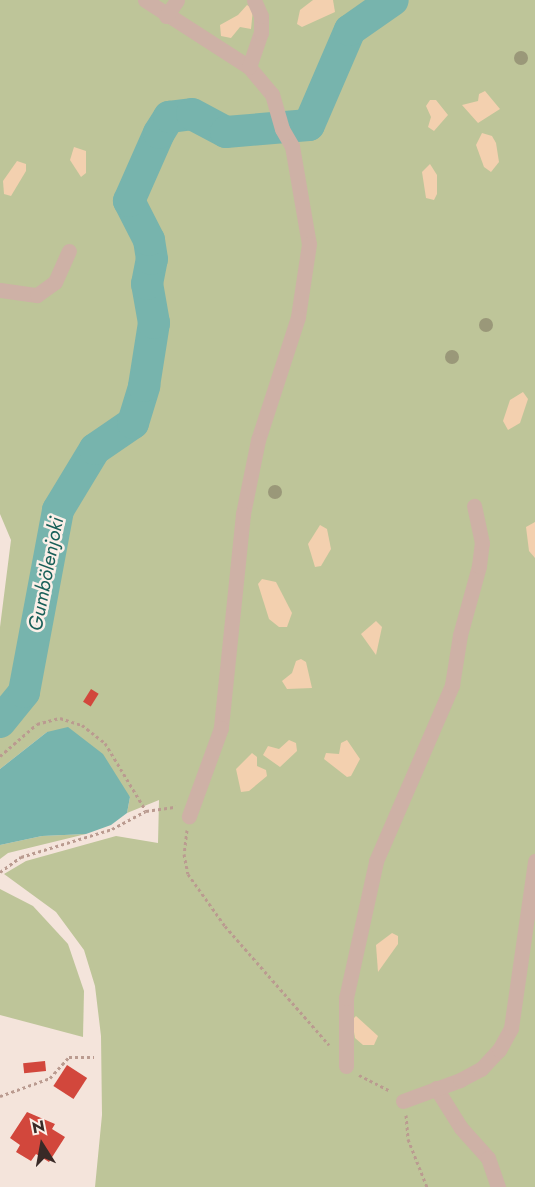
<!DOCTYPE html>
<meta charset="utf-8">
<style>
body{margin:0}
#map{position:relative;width:535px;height:1187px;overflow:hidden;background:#f4e4db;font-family:Jost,sans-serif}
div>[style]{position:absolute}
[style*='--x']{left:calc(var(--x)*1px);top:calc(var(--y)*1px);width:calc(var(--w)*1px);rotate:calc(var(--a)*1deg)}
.green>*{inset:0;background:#bec599}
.sand>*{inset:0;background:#f3d0af}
.water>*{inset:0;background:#77b4ad}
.river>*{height:32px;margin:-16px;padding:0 16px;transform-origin:16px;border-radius:16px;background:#77b4ad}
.building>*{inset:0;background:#d2473c;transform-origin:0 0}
.path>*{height:3px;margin-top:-1.5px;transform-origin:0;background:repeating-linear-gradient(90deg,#ba9b90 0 3px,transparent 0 6px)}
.minor>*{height:15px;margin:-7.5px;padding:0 7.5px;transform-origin:7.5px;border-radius:7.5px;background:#ceb1a6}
.trees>*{width:14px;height:14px;margin:-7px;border-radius:50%;background:#9a9879}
span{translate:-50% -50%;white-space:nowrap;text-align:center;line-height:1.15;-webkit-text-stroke:5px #fbefe8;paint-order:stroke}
.water-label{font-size:20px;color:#185f58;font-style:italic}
.north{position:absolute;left:12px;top:1115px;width:60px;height:60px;-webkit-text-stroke:4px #fbefe8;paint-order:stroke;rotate:349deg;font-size:16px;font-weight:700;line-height:24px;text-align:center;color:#392a27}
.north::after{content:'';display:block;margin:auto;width:21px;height:27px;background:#392a27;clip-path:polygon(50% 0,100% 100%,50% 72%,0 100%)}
</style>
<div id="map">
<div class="green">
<i style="clip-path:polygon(0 0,535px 0,535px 1187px,95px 1187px,102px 1115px,101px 1036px,95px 986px,84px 950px,56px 912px,4px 874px,26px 861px,116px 836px,158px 843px,159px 800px,127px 813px,130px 797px,47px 732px,0 769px,0 627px,11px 540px,0 514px)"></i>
<i style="clip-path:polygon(86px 834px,8px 853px,0 859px,0 845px,42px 836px)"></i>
<i style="clip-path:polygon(0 889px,33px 906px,68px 944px,84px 991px,83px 1037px,0 1015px)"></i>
</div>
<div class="sand">
<i style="clip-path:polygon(313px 0,333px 0,335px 12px,302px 27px,297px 24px,300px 10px)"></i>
<i style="clip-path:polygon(247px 5px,253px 9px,251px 29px,240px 27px,231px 38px,221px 36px,220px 25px,238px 15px)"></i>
<i style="clip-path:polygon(485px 91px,500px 109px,478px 123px,462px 105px,478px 101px,479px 94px)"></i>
<i style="clip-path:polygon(430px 100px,436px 100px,448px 115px,434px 131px,428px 127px,431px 117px,426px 106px)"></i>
<i style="clip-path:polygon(482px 133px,492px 136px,496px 143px,499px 162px,491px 172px,484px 167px,476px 145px)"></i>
<i style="clip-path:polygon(74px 147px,86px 151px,86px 173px,81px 177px,70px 160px)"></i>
<i style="clip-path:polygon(17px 161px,26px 164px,26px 171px,11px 196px,4px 194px,3px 181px)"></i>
<i style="clip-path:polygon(430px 164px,437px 175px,437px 194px,434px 200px,426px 198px,422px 172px)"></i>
<i style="clip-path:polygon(523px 392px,528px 399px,520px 423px,508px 430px,503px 421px,510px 400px)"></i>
<i style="clip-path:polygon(535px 522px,535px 558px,529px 551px,526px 527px)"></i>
<i style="clip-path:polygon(320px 525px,327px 529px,331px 549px,321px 566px,315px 567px,308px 544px)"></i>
<i style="clip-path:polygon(262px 579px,276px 582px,292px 613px,287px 627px,279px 627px,269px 619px,258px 584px)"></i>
<i style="clip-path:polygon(376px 621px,382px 627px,376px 655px,361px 634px)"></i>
<i style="clip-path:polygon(301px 659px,306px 662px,312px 688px,287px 689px,282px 681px,292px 673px,296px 661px)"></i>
<i style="clip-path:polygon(289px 740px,296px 743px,297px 751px,280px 767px,263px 755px,268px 746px,279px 749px)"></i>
<i style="clip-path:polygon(347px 740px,360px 759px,351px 776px,347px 777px,324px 759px,326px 753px,339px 754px,341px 743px)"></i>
<i style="clip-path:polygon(252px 753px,257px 757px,257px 766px,266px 770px,267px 776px,249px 791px,241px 792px,236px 769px)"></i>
<i style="clip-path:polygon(392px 933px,398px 936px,398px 944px,378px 972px,376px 945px)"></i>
<i style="clip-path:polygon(356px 1016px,378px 1036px,374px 1045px,363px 1045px,355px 1038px,352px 1020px)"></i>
</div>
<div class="water">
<i style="clip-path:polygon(68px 727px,103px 754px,130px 797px,127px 813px,111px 825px,86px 834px,42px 836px,0 845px,0 769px,47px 732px)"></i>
</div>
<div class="river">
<i style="--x:0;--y:722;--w:38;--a:-51"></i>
<i style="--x:24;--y:692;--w:185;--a:-79.4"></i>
<i style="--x:58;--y:510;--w:71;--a:-58.8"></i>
<i style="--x:95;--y:449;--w:46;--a:-34.4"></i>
<i style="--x:133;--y:423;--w:39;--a:-73"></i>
<i style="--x:144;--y:386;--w:64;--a:-81"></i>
<i style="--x:154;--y:323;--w:40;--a:-100"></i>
<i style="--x:147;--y:284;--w:25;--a:-79"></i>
<i style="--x:152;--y:259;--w:19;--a:-99"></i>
<i style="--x:149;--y:240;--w:44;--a:-117.1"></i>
<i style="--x:129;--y:201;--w:74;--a:-66.2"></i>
<i style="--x:159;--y:133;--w:19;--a:-58"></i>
<i style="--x:169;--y:117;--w:23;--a:-7"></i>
<i style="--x:192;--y:114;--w:38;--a:28"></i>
<i style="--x:226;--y:132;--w:83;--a:-4.8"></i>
<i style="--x:309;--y:125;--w:103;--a:-66.7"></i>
<i style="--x:350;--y:30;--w:52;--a:-34.9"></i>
</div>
<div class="building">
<i style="left:91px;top:689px;width:9px;height:15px;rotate:32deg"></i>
<i style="left:45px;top:1061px;width:10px;height:22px;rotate:84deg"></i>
<i style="left:67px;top:1065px;width:24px;height:25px;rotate:33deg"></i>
<i style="clip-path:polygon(27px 1112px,55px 1124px,52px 1129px,65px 1137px,49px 1162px,36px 1154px,31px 1161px,16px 1152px,20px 1145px,10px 1138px)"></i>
</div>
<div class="path">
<i style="--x:0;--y:756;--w:49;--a:-40.9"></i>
<i style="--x:37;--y:724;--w:24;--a:-15"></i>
<i style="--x:60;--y:718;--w:23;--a:18"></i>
<i style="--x:82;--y:725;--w:29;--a:38"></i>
<i style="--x:105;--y:743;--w:79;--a:58.9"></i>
<i style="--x:187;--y:830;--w:24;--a:97"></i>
<i style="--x:184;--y:854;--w:20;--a:79"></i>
<i style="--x:188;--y:874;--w:64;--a:54.6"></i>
<i style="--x:225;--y:926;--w:158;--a:48.8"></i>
<i style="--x:0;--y:872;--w:26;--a:-36"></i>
<i style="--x:21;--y:857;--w:95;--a:-17.1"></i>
<i style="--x:112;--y:829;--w:38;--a:-28"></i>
<i style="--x:146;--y:811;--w:30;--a:-8"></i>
<i style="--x:359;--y:1075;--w:35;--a:27"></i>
<i style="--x:0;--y:1096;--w:53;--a:-19.8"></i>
<i style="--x:50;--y:1078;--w:28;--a:-48"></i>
<i style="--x:69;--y:1057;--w:25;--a:0"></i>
<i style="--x:406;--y:1115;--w:24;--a:85"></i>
<i style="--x:408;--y:1139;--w:52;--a:68.4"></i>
</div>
<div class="minor">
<i style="--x:145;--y:0;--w:124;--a:32.8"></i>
<i style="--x:249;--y:67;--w:35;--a:50"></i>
<i style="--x:272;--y:94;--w:36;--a:74"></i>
<i style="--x:282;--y:129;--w:20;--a:60"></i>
<i style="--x:292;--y:146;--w:99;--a:80.2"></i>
<i style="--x:309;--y:244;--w:74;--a:98.6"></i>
<i style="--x:298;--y:317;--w:129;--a:108"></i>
<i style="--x:258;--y:440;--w:76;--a:101.5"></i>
<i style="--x:243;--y:514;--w:215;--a:95.9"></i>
<i style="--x:221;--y:728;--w:94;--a:110"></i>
<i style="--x:166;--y:16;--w:19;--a:-55"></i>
<i style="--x:249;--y:67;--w:36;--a:-71"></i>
<i style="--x:261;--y:33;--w:17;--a:-90"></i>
<i style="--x:261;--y:16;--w:17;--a:-114"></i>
<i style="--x:0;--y:290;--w:37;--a:8"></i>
<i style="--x:37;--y:295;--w:22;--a:-36"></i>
<i style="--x:55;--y:282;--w:34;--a:-66"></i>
<i style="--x:346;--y:1066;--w:68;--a:-90"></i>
<i style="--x:346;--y:998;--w:140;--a:-77.6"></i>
<i style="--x:376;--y:861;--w:192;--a:-66.6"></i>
<i style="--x:452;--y:685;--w:51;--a:-80.9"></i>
<i style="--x:460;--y:635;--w:72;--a:-74.6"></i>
<i style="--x:479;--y:566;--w:23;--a:-83"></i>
<i style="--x:482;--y:543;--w:38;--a:-102"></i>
<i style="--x:436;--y:1088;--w:47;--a:58"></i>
<i style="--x:461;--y:1128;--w:40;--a:48"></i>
<i style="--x:488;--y:1158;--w:31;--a:71"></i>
<i style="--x:403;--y:1101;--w:61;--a:-20.2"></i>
<i style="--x:460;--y:1080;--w:24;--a:-28"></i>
<i style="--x:481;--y:1069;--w:26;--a:-47"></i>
<i style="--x:499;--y:1050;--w:25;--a:-61"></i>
<i style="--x:511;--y:1028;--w:169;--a:-81.8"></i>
</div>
<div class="trees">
<i style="left:521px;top:58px"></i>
<i style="left:486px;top:325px"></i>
<i style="left:452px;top:357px"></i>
<i style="left:275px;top:492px"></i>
</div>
<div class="water-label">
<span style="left:46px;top:574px;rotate:-79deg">Gumbölenjoki</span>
</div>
<div class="north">N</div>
</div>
